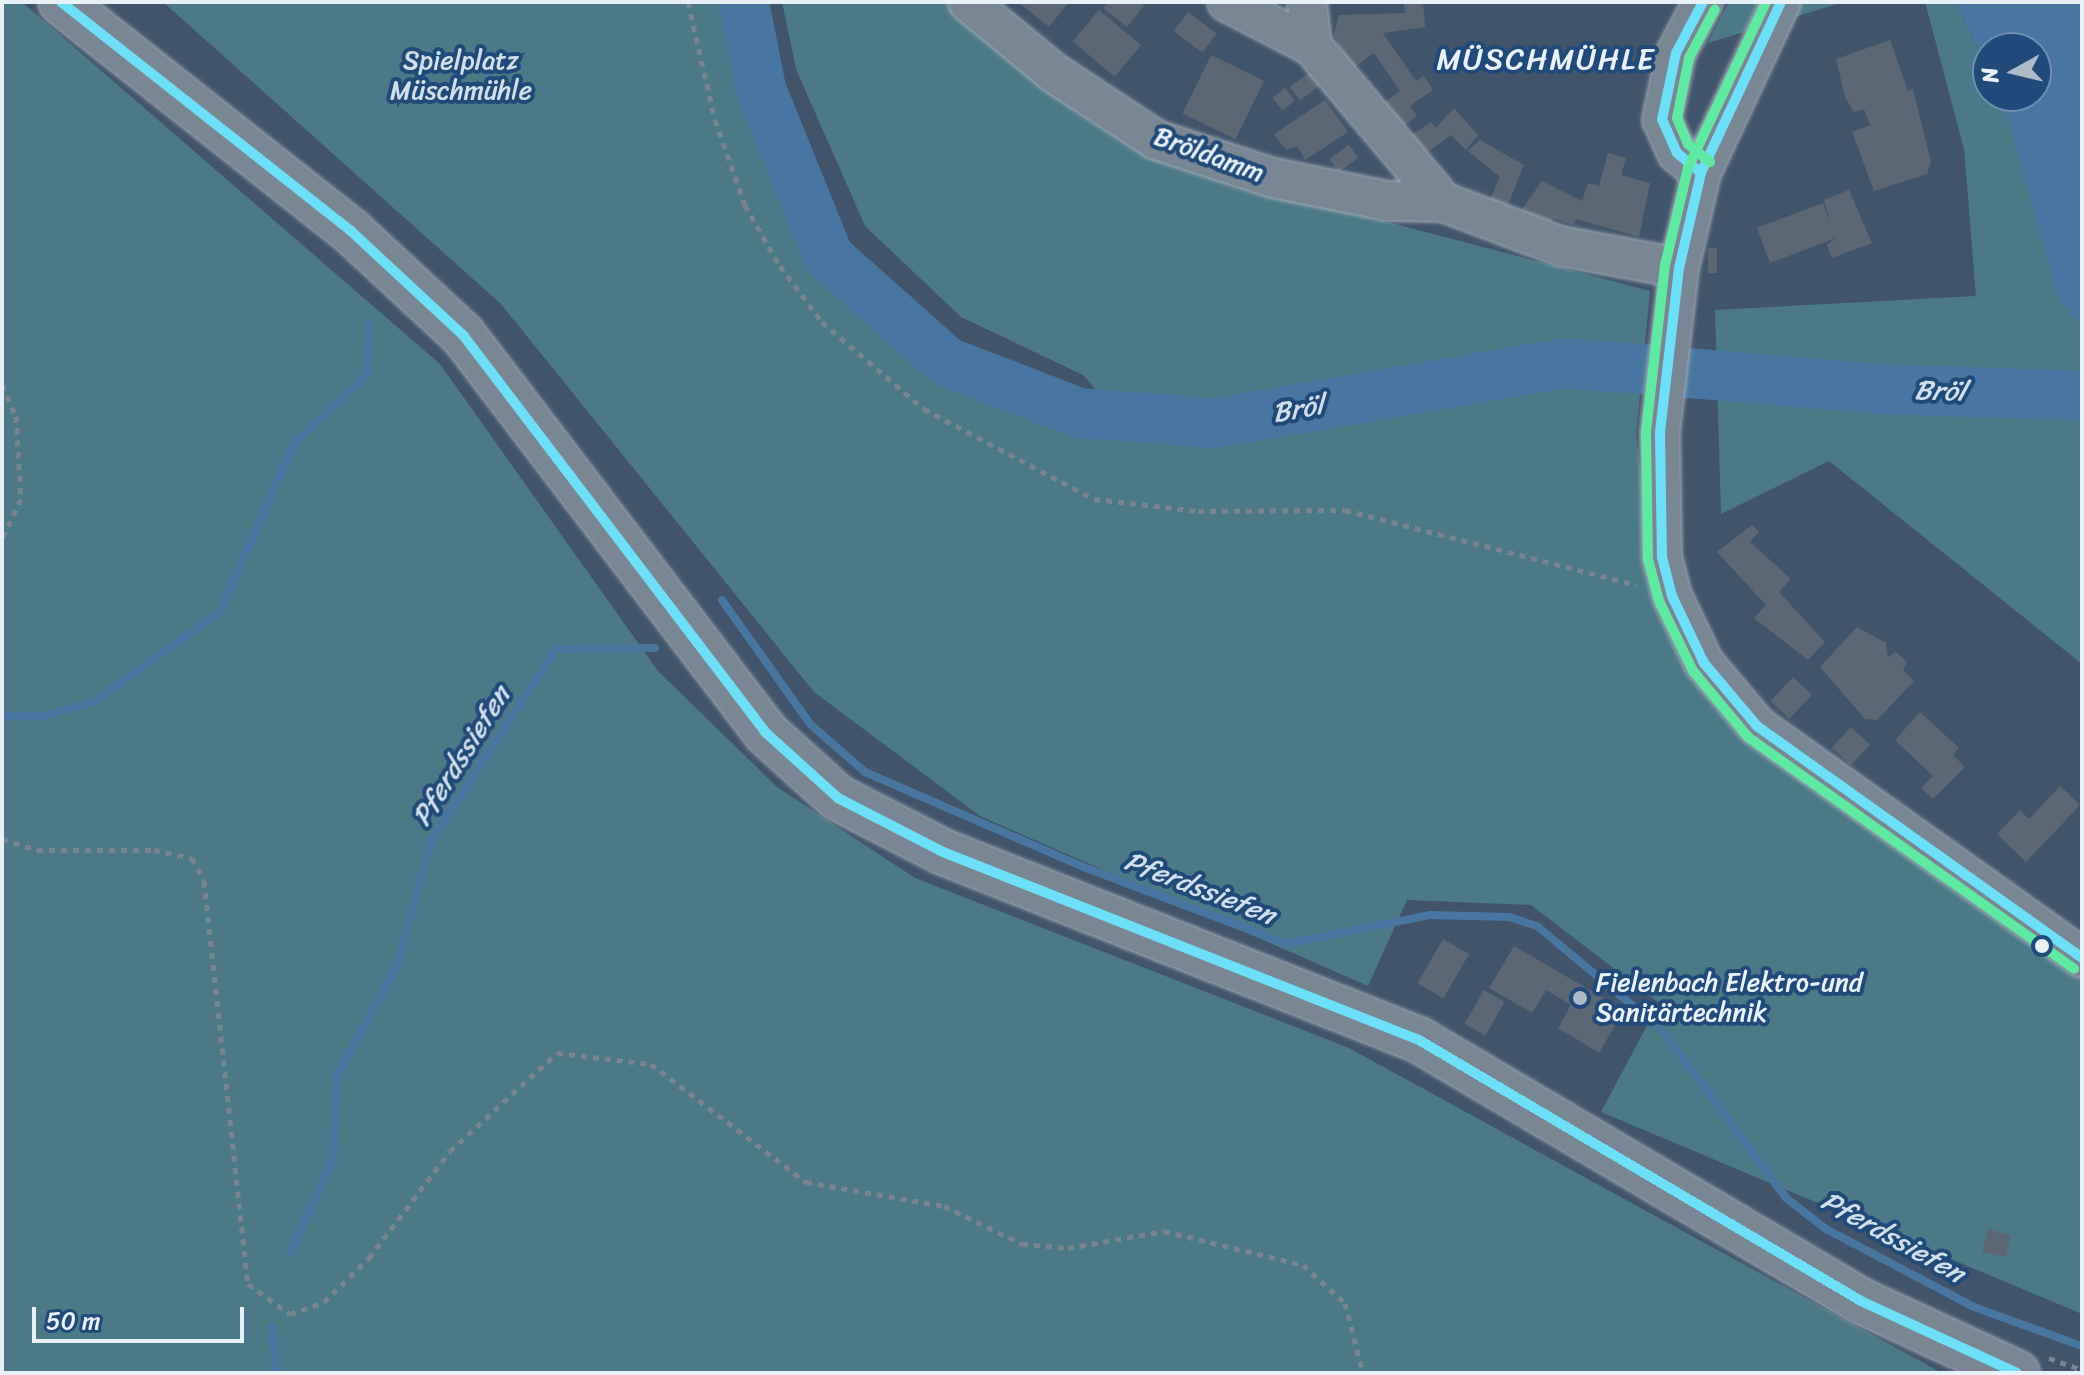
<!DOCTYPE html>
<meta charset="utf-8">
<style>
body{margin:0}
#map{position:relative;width:2084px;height:1375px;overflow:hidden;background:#40546b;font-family:Sriracha,sans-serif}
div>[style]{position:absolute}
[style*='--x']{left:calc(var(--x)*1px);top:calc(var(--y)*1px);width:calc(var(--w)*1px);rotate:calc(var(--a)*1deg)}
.green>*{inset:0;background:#4b7987}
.water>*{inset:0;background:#4777a0}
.stream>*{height:8px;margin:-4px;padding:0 4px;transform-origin:4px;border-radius:4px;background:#4777a0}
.river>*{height:50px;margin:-25px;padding:0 25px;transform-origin:25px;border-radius:25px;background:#4777a0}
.building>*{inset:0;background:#5c6775;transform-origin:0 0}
.path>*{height:5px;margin-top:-2.5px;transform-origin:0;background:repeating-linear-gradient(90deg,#798491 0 6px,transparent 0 12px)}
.roads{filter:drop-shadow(0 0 2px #9faab6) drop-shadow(0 0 2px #9faab6)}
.minor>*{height:38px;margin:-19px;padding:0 19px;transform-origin:19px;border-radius:19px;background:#798694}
.major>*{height:44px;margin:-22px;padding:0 22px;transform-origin:22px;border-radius:22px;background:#798694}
.bus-1>*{height:10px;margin:-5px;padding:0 5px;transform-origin:5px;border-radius:5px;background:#6ddff8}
.bus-2>*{height:10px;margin:-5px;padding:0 5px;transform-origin:5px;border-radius:5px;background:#60e9a3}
.dots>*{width:22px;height:22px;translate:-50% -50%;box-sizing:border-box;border:4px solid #1f4a7a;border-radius:50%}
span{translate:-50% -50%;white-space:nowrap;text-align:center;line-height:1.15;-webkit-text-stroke:8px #1f4a7a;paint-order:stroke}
.park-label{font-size:26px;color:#d1e0e8}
.street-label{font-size:26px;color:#e8f1f8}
.poi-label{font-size:26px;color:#e8f1f8}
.left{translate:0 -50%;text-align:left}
.water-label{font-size:28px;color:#d0dfec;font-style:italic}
.quarter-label{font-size:30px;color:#e8f1f8;letter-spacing:2px}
.frame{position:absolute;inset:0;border:4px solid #e8f1f8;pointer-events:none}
.north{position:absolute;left:1972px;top:32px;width:80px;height:80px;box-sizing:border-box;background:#1f4a7a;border:2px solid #6f8dac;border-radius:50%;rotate:262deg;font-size:22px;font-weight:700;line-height:32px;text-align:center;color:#e8f1f8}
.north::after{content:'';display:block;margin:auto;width:28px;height:36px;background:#adbac7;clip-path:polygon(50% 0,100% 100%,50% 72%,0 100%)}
.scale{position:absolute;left:32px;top:1307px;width:212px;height:36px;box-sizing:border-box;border:4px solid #e8f1f8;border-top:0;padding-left:10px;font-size:24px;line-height:28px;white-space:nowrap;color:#e8f1f8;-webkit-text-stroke:6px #1f4a7a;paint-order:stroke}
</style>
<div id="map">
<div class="green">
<i style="clip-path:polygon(2px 2px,22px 2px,440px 364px,658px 671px,777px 787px,915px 878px,1349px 1048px,1942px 1373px,2px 1373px)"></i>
<i style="clip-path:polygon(163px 2px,733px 2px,748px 86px,824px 261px,939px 375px,1075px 427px,1139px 439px,1083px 375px,961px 317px,865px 226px,796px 69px,782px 2px,958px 2px,1240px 183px,1650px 291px,1636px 434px,1652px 575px,1690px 660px,2082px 975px,2082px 1314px,1601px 1112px,1659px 1003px,1531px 905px,1407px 900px,1368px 986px,980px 816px,814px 692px,501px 304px)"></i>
<i style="clip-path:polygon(1729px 2px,1844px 2px,1708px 43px)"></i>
<i style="clip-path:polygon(1925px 2px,1955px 2px,1988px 68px,1988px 96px,2002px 96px,2008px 109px,2059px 301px,2082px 326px,2082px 664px,1829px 461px,1721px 514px,1715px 310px,1976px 296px,1964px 149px)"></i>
</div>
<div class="water">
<i style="clip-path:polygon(1955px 2px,2082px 2px,2082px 326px,2059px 301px,2002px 96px,2036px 96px,2036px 48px,1988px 48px,1988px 68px)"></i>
</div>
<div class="stream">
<i style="--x:722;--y:600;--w:152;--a:54.6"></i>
<i style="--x:810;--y:724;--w:73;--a:41.1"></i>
<i style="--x:865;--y:772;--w:241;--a:23.5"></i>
<i style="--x:1086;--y:868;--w:215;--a:20.7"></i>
<i style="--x:1287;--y:944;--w:145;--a:-11.5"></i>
<i style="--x:1429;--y:915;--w:80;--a:1.4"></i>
<i style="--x:1509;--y:917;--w:29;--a:18"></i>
<i style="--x:1537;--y:926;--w:164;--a:39.8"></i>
<i style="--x:1663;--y:1031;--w:207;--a:53.6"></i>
<i style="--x:1786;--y:1198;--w:51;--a:37.8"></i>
<i style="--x:1826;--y:1229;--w:167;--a:27.8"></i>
<i style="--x:1974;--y:1307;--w:115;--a:19.9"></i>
<i style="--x:2;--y:716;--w:42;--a:0"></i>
<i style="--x:44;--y:716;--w:51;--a:-15.9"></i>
<i style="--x:93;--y:702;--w:156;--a:-35.3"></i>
<i style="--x:220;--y:612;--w:184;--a:-66.4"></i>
<i style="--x:294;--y:443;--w:100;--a:-43"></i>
<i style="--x:367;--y:375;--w:52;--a:-87.8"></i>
<i style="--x:291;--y:1252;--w:102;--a:-65.7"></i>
<i style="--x:333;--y:1159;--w:83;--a:-87.2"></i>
<i style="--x:337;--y:1076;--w:125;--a:-61.4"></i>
<i style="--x:397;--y:966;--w:130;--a:-74.8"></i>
<i style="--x:431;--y:841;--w:229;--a:-56.9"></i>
<i style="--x:556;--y:649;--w:99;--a:-0.6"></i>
<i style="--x:272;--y:1327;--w:46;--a:83.8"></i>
</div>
<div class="river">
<i style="--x:744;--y:2;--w:89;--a:78.9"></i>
<i style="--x:761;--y:89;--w:181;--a:68"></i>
<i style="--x:829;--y:257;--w:158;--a:41.7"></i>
<i style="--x:947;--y:362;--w:142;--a:21.1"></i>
<i style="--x:1079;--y:413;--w:136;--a:4.2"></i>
<i style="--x:1215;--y:423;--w:357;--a:-9.7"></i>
<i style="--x:1567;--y:363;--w:315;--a:4.7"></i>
<i style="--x:1881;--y:389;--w:201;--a:2"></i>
</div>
<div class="building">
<i style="clip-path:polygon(1018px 2px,1069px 2px,1049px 27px)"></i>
<i style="clip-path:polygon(1108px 2px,1147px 2px,1127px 27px,1103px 8px)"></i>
<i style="clip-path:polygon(1404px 2px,1423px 2px,1425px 27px,1383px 33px,1416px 81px,1424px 76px,1433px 90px,1410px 106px,1417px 116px,1398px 130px,1380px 105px,1400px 91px,1374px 53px,1351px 70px,1334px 35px,1339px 15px,1405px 13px)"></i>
<i style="left:1099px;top:10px;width:55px;height:41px;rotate:40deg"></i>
<i style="left:1188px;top:12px;width:36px;height:24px;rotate:37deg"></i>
<i style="clip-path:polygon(1890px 40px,1908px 91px,1913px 89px,1931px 162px,1927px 174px,1874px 191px,1852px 132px,1870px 125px,1864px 109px,1854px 112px,1845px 97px,1836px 59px)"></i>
<i style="left:1211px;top:55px;width:59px;height:65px;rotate:26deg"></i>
<i style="left:1310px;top:72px;width:17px;height:25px;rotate:54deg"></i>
<i style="left:1285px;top:88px;width:16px;height:16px;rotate:52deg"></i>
<i style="clip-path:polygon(1325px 100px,1348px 132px,1305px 160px,1297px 146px,1286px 150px,1274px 134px)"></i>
<i style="clip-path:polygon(1454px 108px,1478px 135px,1466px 150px,1451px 135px,1416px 161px,1402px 141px,1431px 122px,1436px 128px)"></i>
<i style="clip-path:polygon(1480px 140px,1524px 165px,1504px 215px,1488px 204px,1500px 177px,1468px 151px)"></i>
<i style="left:1349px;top:145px;width:16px;height:24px;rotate:55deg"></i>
<i style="clip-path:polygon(1608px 153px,1626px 158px,1621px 175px,1650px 183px,1639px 237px,1576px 219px,1574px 225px,1553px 218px,1547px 233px,1515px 219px,1542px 181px,1582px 201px,1588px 183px,1599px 186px)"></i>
<i style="clip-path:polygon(1849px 190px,1872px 243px,1832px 258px,1827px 245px,1836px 238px,1770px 263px,1757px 228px,1823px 203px,1831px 226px,1824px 200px)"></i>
<i style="left:1708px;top:248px;width:9px;height:25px"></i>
<i style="clip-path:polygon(1752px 525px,1759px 532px,1750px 542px,1791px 579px,1779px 592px,1825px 642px,1808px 660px,1754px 618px,1766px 605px,1717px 552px)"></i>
<i style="clip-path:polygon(1857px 627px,1886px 643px,1888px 657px,1896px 652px,1907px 662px,1903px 670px,1914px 681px,1877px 720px,1865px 719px,1820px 667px)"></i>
<i style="left:1793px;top:677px;width:26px;height:33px;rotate:43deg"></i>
<i style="clip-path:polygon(1920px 712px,1959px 748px,1953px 755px,1965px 767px,1933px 799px,1921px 788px,1933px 776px,1895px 740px)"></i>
<i style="left:1851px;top:727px;width:26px;height:28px;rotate:43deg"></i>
<i style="clip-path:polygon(2060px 786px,2080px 805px,2026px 862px,1997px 834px,2020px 810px,2029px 819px)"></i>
<i style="left:1443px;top:939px;width:30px;height:51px;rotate:30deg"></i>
<i style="clip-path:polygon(1514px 946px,1624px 1010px,1599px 1053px,1558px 1028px,1571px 1005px,1546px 990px,1532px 1013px,1489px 988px)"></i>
<i style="left:1484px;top:990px;width:24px;height:39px;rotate:30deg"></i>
<i style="left:1988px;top:1229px;width:24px;height:23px;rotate:15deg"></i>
</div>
<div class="path">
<i style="--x:688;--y:2;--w:121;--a:77.1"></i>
<i style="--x:715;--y:120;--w:90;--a:70.6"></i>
<i style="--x:745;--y:205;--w:70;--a:60.2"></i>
<i style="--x:780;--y:266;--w:70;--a:53.1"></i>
<i style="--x:822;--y:322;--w:134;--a:40.5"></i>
<i style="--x:924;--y:409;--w:192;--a:27.9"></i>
<i style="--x:1094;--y:499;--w:105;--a:6.6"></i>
<i style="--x:1198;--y:511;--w:147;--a:-0.4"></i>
<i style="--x:1345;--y:510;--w:301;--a:14.4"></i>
<i style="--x:2;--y:385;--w:34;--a:66"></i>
<i style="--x:16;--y:416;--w:83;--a:86.6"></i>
<i style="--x:21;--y:499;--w:44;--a:115.4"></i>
<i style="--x:2;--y:839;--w:37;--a:17"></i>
<i style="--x:37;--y:850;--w:117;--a:0"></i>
<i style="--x:154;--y:850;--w:39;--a:12"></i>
<i style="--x:192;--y:858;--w:26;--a:62"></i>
<i style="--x:204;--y:881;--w:405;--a:83.8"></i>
<i style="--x:248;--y:1284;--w:52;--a:35.5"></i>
<i style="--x:290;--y:1314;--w:36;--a:-19"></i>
<i style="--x:324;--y:1302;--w:63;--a:-44.4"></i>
<i style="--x:369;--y:1258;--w:134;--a:-52.9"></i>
<i style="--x:450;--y:1151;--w:145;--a:-42.5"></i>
<i style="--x:557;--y:1053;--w:95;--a:6.7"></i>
<i style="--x:651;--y:1064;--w:195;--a:37.3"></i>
<i style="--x:806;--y:1182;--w:140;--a:9.9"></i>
<i style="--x:944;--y:1206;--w:87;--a:26"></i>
<i style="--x:1022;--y:1244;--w:46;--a:5"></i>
<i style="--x:1068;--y:1248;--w:97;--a:-10"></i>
<i style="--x:1164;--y:1231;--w:143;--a:13.7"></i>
<i style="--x:1303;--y:1265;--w:57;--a:42.1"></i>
<i style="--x:1345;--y:1303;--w:72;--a:75.6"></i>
<i style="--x:2049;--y:1358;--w:35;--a:20"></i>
</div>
<div class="roads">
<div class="minor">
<i style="--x:968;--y:2;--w:112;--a:39.5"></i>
<i style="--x:1054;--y:73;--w:122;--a:33.3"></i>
<i style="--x:1156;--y:140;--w:123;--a:18"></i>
<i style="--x:1273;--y:178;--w:116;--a:11.4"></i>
<i style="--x:1387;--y:201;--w:56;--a:1"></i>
<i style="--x:1227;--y:2;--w:96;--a:27.4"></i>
<i style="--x:1307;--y:2;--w:44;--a:83.5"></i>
<i style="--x:1312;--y:46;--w:204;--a:50"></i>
<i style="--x:1443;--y:202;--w:125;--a:20.6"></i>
<i style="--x:1560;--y:246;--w:121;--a:10.5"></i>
<i style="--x:1781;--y:2;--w:189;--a:115.1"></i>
<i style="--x:1701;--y:173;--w:98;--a:103"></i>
<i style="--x:1679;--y:268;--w:166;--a:96.6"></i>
<i style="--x:1660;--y:433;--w:124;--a:89.1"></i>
<i style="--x:1662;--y:557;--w:40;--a:75.6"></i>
<i style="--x:1672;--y:596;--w:74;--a:64.5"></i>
<i style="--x:1704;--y:663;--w:82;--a:49.9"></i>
<i style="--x:1757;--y:726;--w:399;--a:35.5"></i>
<i style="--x:1701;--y:173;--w:31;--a:-140"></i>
<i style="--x:1677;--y:153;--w:36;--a:-114"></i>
<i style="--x:1662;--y:120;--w:68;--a:-78.2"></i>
<i style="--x:1676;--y:53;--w:58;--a:-62.1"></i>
</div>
<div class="major">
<i style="--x:61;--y:2;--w:370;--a:38.3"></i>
<i style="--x:351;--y:231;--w:153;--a:42.9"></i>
<i style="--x:463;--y:335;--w:499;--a:52.7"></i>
<i style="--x:765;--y:732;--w:98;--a:42.1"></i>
<i style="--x:838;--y:798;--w:118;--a:27.2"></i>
<i style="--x:943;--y:852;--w:512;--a:21.55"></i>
<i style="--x:1419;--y:1040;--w:513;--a:30.56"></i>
<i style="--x:1861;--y:1301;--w:172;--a:24.8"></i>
</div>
</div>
<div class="bus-1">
<i style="--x:61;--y:2;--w:370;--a:38.3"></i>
<i style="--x:351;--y:231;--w:153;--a:42.9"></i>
<i style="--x:463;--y:335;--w:499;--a:52.7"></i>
<i style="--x:765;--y:732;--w:98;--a:42.1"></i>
<i style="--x:838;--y:798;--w:118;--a:27.2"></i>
<i style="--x:943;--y:852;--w:512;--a:21.55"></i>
<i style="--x:1419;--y:1040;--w:513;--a:30.56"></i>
<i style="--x:1861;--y:1301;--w:172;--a:24.8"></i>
<i style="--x:1781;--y:2;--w:189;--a:115.1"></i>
<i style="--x:1701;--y:173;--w:98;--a:103"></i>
<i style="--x:1679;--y:268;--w:166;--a:96.6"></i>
<i style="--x:1660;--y:433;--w:124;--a:89.1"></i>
<i style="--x:1662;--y:557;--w:40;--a:75.6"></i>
<i style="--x:1672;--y:596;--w:74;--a:64.5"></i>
<i style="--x:1704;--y:663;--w:82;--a:49.9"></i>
<i style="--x:1757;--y:726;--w:399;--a:35.5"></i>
<i style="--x:1701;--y:173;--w:31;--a:-140"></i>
<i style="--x:1677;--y:153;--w:36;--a:-114"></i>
<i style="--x:1662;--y:120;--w:68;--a:-78.2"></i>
<i style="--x:1676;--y:53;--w:58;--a:-62.1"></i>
</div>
<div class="bus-2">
<i style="--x:1766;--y:2;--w:183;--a:115.2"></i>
<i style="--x:1688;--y:168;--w:100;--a:103.3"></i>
<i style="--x:1665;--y:265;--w:169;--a:96.5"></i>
<i style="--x:1646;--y:433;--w:126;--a:89.1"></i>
<i style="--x:1648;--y:559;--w:43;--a:75.3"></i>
<i style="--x:1659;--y:601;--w:78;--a:64.1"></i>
<i style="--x:1693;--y:671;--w:86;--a:50.2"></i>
<i style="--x:1748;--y:737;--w:400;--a:35.4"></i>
<i style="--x:1710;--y:162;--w:28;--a:-141"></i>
<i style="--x:1688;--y:144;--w:28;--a:-113"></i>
<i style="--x:1677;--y:118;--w:61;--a:-78.7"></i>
<i style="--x:1689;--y:58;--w:55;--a:-62"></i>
</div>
<div class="dots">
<i style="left:2042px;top:946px;background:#e8f1f8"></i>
<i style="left:1580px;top:998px;background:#adbac7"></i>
</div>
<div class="park-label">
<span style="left:461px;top:76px">Spielplatz<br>Müschmühle</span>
</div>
<div class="street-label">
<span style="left:1209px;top:155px;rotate:20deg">Bröldamm</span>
</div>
<div class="poi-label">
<span class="left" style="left:1596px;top:998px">Fielenbach Elektro-und<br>Sanitärtechnik</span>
</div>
<div class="water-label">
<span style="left:1940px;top:391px;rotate:2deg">Bröl</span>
<span style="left:1298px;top:409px;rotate:-10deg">Bröl</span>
<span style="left:461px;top:756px;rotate:-58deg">Pferdssiefen</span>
<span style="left:1200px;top:888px;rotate:21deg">Pferdssiefen</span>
<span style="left:1893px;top:1237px;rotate:29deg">Pferdssiefen</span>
</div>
<div class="quarter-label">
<span style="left:1546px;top:59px">MÜSCHMÜHLE</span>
</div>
<div class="frame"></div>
<div class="north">N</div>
<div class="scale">50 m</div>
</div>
